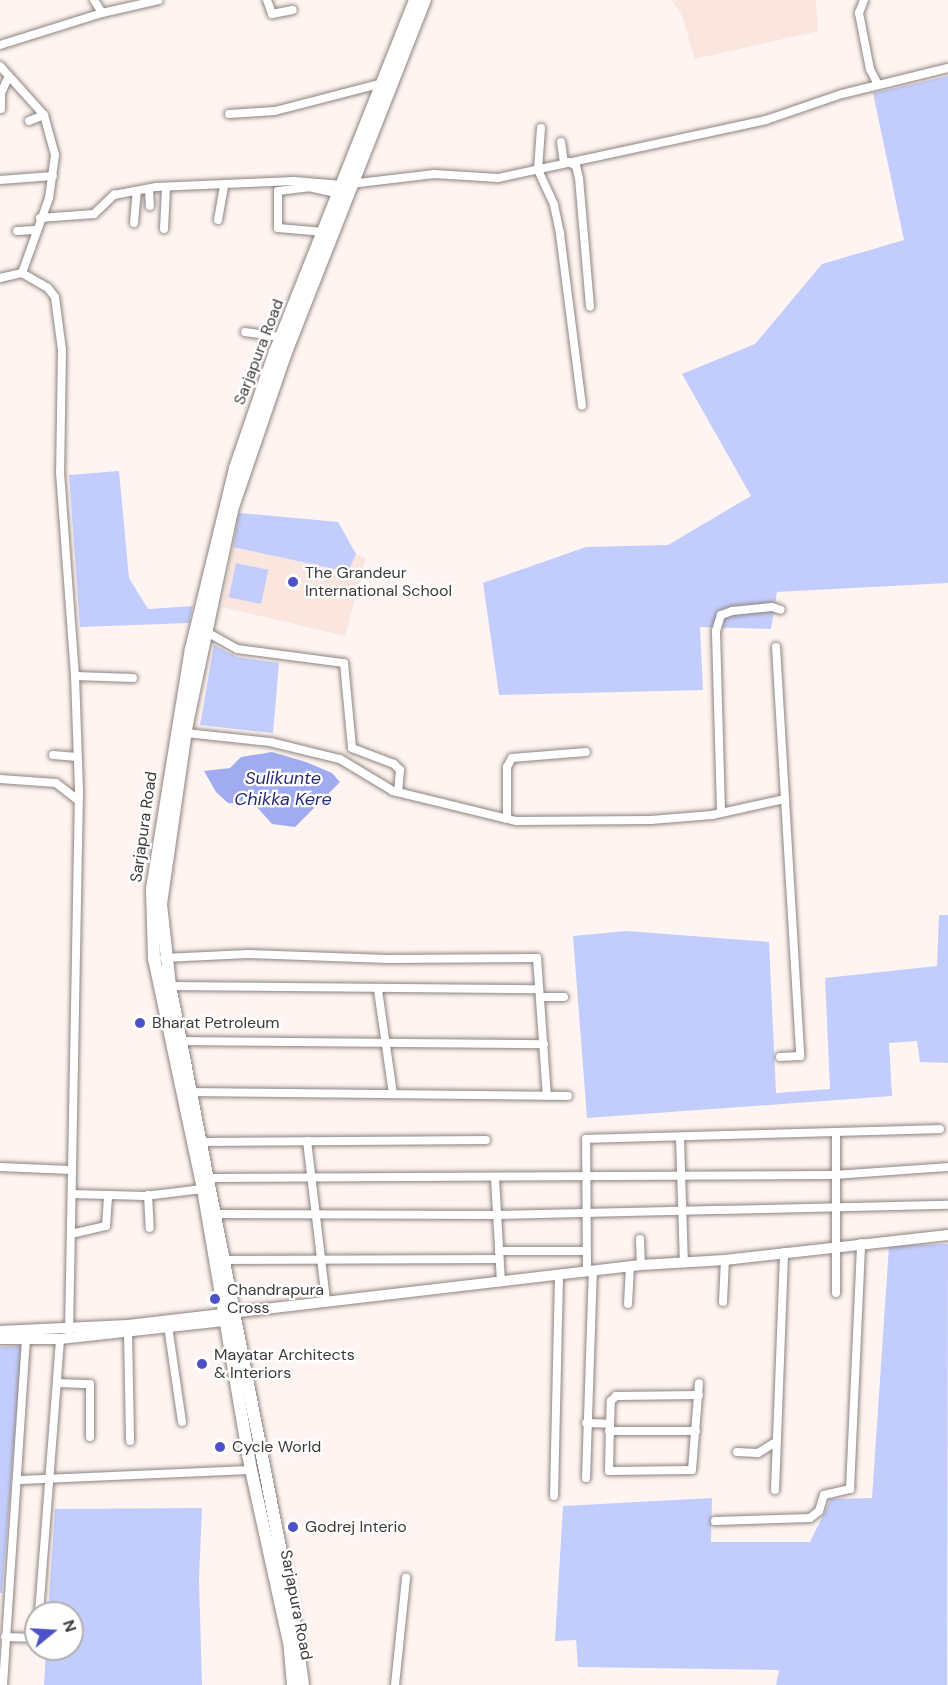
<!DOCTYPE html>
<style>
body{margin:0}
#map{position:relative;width:948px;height:1685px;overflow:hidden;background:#fef4f1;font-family:"DM Sans",sans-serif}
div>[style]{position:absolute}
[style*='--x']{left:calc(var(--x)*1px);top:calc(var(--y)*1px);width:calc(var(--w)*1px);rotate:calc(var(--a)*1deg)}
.built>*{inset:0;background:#fae6df}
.green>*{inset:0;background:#c3cdfd;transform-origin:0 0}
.water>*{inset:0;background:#a0acef}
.roads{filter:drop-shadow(0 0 2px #8d837f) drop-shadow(0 0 2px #8d837f)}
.street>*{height:8px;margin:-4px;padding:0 4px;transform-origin:4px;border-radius:4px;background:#fff}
.secondary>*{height:10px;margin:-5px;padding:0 5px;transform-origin:5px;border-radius:5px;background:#fff}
.primary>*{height:12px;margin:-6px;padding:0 6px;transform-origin:6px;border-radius:6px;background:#fff}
.dots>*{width:16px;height:16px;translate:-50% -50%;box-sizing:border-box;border:3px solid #fff;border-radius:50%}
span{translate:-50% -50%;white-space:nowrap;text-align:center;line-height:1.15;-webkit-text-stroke:4.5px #fff;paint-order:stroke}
.street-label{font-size:16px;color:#3e3a38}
.poi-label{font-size:16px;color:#3e3a38}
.left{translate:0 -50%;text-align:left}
.water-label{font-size:18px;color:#282a76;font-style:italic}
.north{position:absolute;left:24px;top:1601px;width:60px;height:60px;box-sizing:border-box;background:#fff;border:2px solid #b2b0af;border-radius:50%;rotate:72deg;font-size:16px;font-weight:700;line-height:24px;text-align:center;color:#3e3a38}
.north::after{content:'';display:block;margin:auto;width:21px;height:27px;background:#4c51c7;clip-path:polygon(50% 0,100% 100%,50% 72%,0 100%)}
</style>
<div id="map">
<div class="built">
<i style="clip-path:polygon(672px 0,816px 0,818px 31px,695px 59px,682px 16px)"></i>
<i style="clip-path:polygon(239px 513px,338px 522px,356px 554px,366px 558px,345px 636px,222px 607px)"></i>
</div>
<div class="green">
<i style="clip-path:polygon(948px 76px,948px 583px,777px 592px,771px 629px,700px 627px,703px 690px,499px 695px,483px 583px,586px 547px,668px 545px,751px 496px,682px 374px,755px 344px,822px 264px,904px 240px,873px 93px)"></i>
<i style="clip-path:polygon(119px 471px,129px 578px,148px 609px,193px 606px,189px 623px,80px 627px,69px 475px)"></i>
<i style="clip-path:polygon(239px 513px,338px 522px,356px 554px,348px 572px,233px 547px)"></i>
<i style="left:236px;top:563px;width:33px;height:35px;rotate:12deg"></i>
<i style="clip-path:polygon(214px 645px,237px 657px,279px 663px,273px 733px,200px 725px)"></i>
<i style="clip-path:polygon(939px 915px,948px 915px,948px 1063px,920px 1062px,917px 1041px,889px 1043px,892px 1096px,587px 1118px,573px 936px,626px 931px,769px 942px,776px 1093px,830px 1089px,825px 978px,937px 966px)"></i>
<i style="clip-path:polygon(948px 1244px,947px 1685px,776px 1685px,779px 1670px,578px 1667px,576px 1640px,555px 1641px,563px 1506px,712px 1498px,711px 1542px,810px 1542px,831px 1499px,872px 1498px,889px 1246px)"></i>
<i style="clip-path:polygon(22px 1346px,2px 1593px,0 1593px,0 1347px)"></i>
<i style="clip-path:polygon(202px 1508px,199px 1580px,202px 1685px,44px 1685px,46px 1649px,72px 1649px,72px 1613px,48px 1613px,55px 1509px)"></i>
</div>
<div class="water">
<i style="clip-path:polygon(272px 752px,306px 762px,332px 773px,340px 782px,295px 827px,272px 824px,256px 806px,228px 803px,216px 792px,204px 771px,230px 768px,241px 757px)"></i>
</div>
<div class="roads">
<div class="street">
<i style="--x:94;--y:0;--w:15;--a:58"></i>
<i style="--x:267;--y:0;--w:15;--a:70"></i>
<i style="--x:272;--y:14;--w:21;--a:-11"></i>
<i style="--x:864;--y:0;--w:14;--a:111"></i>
<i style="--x:859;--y:13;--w:57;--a:78.9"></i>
<i style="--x:870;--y:69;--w:18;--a:63"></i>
<i style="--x:0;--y:45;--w:107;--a:-17.4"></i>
<i style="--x:102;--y:13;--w:58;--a:-12.8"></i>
<i style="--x:0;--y:66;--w:66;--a:48.1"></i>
<i style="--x:44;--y:115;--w:41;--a:74.6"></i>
<i style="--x:55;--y:155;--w:43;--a:97.9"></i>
<i style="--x:49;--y:198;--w:80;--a:109.8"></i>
<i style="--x:22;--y:273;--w:30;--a:30"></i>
<i style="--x:48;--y:288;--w:11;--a:52"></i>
<i style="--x:55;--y:297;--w:53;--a:82.5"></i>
<i style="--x:62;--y:350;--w:122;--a:90.9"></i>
<i style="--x:60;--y:472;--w:205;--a:85.8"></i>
<i style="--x:75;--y:676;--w:116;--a:88"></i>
<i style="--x:79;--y:792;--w:539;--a:91.06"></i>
<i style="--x:1;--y:109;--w:16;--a:-90"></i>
<i style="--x:1;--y:93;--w:17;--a:-65"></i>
<i style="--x:229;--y:114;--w:46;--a:-3.7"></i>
<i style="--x:275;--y:111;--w:112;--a:-14.5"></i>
<i style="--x:29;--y:121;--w:16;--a:-22"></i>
<i style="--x:541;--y:128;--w:42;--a:94.1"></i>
<i style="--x:538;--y:170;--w:38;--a:65"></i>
<i style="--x:554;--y:205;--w:30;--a:78"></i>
<i style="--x:560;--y:234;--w:173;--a:82.7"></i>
<i style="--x:561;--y:142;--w:21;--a:82"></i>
<i style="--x:569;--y:162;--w:8;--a:30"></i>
<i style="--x:576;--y:166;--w:12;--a:76"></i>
<i style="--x:579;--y:178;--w:129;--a:85.1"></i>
<i style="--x:0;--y:180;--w:53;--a:-4.3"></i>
<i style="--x:149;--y:189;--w:17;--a:87"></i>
<i style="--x:40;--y:218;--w:54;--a:-4.2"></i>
<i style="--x:94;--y:214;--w:28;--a:-44"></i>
<i style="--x:114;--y:195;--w:43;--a:-10.8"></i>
<i style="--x:156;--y:187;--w:138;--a:-2.5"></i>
<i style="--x:294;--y:181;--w:48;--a:4.8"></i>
<i style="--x:342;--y:185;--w:93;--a:-6.8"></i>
<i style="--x:434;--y:174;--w:64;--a:3.6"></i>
<i style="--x:498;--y:178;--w:274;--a:-12.2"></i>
<i style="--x:766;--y:120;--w:80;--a:-18.9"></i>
<i style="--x:842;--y:94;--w:109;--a:-13.8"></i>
<i style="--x:218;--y:220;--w:35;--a:-80"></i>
<i style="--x:134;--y:223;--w:32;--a:-85"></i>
<i style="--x:164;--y:229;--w:41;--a:-87.2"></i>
<i style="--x:17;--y:231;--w:18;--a:-3"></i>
<i style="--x:324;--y:232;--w:46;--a:-175"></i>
<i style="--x:278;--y:228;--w:37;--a:-90"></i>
<i style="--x:278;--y:191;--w:31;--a:-7"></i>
<i style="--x:309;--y:187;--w:31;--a:13"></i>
<i style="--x:0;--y:278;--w:23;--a:-13"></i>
<i style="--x:245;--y:332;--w:37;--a:8"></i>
<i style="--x:203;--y:630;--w:39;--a:29"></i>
<i style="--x:237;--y:649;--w:108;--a:7.5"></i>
<i style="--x:344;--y:663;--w:85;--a:84.6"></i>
<i style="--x:352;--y:748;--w:45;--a:20.9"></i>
<i style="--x:394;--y:764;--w:8;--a:45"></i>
<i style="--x:400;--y:770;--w:22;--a:95"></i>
<i style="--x:776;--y:647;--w:410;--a:86.6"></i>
<i style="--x:800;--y:1056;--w:20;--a:177"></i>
<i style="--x:75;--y:676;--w:58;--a:2"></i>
<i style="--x:186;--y:733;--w:84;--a:6.1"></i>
<i style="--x:270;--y:742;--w:72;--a:13.7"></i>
<i style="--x:340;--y:759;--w:62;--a:31.1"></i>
<i style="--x:393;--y:791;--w:127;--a:13.7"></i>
<i style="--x:516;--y:821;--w:135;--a:-0.4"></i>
<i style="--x:651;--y:820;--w:61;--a:-4.7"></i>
<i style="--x:712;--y:815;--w:75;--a:-12.4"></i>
<i style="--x:53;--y:755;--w:24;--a:5"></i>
<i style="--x:0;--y:779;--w:56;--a:4.1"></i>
<i style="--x:56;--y:783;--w:28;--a:38"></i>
<i style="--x:721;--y:811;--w:180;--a:-91.6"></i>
<i style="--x:716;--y:631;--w:17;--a:-73"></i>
<i style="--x:721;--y:615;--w:12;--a:-20"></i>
<i style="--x:732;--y:611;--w:40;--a:-5.7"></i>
<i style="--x:772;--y:607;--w:9;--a:18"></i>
<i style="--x:507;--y:819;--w:52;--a:-90"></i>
<i style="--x:507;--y:767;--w:10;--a:-61"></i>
<i style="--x:512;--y:758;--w:74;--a:-4.6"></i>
<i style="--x:164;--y:958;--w:84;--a:-2.7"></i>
<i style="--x:248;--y:954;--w:140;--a:2"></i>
<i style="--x:388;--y:959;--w:149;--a:-0.4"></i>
<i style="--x:537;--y:958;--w:138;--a:85.9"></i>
<i style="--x:170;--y:986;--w:369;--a:0.5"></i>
<i style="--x:378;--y:990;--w:105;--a:81.8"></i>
<i style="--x:540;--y:997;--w:24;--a:0"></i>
<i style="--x:179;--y:1041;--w:365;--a:0.5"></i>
<i style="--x:192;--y:1092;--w:376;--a:0.6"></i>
<i style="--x:680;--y:1138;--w:125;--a:88.2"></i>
<i style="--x:307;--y:1141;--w:161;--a:83.2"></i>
<i style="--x:203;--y:1142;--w:283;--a:-0.4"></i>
<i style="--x:0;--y:1167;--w:70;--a:2.5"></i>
<i style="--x:210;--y:1178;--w:624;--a:-0.28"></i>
<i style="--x:834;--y:1175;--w:113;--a:-4"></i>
<i style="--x:495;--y:1178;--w:103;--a:86.7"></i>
<i style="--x:72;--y:1194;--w:73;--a:1.6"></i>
<i style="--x:145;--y:1196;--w:58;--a:-6.9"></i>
<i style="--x:148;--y:1195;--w:33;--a:87"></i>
<i style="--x:217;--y:1214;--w:280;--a:0.2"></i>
<i style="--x:497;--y:1215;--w:451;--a:-1.3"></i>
<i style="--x:71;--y:1234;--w:36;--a:-13"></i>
<i style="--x:106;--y:1226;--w:29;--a:-86"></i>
<i style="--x:640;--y:1239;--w:26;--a:88"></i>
<i style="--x:499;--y:1251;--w:87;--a:0"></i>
<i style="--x:226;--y:1260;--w:273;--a:-0.2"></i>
<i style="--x:587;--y:1272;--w:133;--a:-90.4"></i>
<i style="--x:586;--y:1139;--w:354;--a:-1.6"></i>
<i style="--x:836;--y:1293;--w:160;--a:-90"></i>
<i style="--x:723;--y:1302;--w:42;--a:-87.3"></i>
<i style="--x:628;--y:1304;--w:37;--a:-87"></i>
<i style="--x:168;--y:1326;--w:97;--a:81.7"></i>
<i style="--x:128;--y:1333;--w:108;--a:88.9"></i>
<i style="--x:57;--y:1383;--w:33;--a:2"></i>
<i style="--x:90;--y:1384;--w:53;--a:90"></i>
<i style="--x:586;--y:1423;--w:24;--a:2"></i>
<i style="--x:610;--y:1424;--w:23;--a:-88"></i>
<i style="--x:611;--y:1401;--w:7;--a:-45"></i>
<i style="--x:616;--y:1396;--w:83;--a:-0.7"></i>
<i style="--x:610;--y:1424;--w:47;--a:91.2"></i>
<i style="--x:609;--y:1471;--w:83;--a:-0.7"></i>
<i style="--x:692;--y:1470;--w:87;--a:-85.4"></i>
<i style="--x:609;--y:1431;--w:87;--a:0"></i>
<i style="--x:737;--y:1452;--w:21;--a:3"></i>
<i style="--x:758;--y:1453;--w:22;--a:-32"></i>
<i style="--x:586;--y:1478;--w:206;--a:-88.1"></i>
<i style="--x:19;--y:1480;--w:232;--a:-2.5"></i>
<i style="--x:775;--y:1490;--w:238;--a:-87.8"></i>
<i style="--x:554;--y:1496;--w:221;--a:-88.7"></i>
<i style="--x:715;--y:1521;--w:95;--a:-1.8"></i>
<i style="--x:810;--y:1518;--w:11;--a:-38"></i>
<i style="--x:819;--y:1511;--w:17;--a:-73"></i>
<i style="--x:824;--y:1495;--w:27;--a:-13"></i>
<i style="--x:850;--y:1489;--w:246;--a:-87.4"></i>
<i style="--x:39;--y:1613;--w:275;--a:-85.6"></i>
<i style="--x:5;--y:1637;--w:31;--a:2"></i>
<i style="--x:3;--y:1685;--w:347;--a:-86.2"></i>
<i style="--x:395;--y:1685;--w:108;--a:-84.1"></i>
</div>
<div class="secondary">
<i style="--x:0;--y:1331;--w:128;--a:-2.7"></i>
<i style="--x:128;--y:1325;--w:516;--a:-6.67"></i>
<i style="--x:641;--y:1265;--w:84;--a:-3.4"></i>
<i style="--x:725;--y:1260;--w:224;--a:-6.4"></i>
<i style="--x:0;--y:1339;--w:60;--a:0"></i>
<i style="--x:60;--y:1339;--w:174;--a:-6.3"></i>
</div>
<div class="primary">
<i style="--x:293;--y:1685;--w:38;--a:-95"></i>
<i style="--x:290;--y:1647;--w:181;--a:-102.4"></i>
<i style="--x:251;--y:1470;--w:285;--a:-99.7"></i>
<i style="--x:203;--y:1189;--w:236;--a:-102"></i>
<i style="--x:154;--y:958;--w:69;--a:-91.7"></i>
<i style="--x:152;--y:889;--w:243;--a:-80.8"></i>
<i style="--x:191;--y:649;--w:186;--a:-76.3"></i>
<i style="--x:235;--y:468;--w:123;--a:-71"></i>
<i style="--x:275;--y:352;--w:379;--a:-68.3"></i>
<i style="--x:303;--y:1685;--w:67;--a:-97.8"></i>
<i style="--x:294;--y:1619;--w:645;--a:-101.08"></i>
<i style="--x:170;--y:986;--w:82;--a:-96.3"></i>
<i style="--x:161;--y:904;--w:182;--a:-81.8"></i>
<i style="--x:187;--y:724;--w:219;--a:-78.1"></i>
<i style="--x:232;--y:510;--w:164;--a:-71.1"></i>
<i style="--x:285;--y:355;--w:382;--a:-68.5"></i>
</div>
</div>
<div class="dots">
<i style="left:293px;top:582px;background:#4c51c7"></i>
<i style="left:140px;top:1023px;background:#4c51c7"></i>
<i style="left:215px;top:1299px;background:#4c51c7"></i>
<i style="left:202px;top:1364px;background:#4c51c7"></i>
<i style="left:220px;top:1447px;background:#4c51c7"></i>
<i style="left:293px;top:1527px;background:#4c51c7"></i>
</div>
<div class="street-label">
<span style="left:259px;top:352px;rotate:-69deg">Sarjapura Road</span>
<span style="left:144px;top:827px;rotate:-82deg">Sarjapura Road</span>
<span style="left:296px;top:1605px;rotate:79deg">Sarjapura Road</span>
</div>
<div class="poi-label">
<span class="left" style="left:305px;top:582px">The Grandeur<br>International School</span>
<span class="left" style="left:152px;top:1023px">Bharat Petroleum</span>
<span class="left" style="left:227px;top:1299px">Chandrapura<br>Cross</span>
<span class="left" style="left:214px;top:1364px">Mayatar Architects<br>&amp; Interiors</span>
<span class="left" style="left:232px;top:1447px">Cycle World</span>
<span class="left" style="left:305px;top:1527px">Godrej Interio</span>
</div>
<div class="water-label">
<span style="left:283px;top:789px">Sulikunte<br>Chikka Kere</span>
</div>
<div class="north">N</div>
</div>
